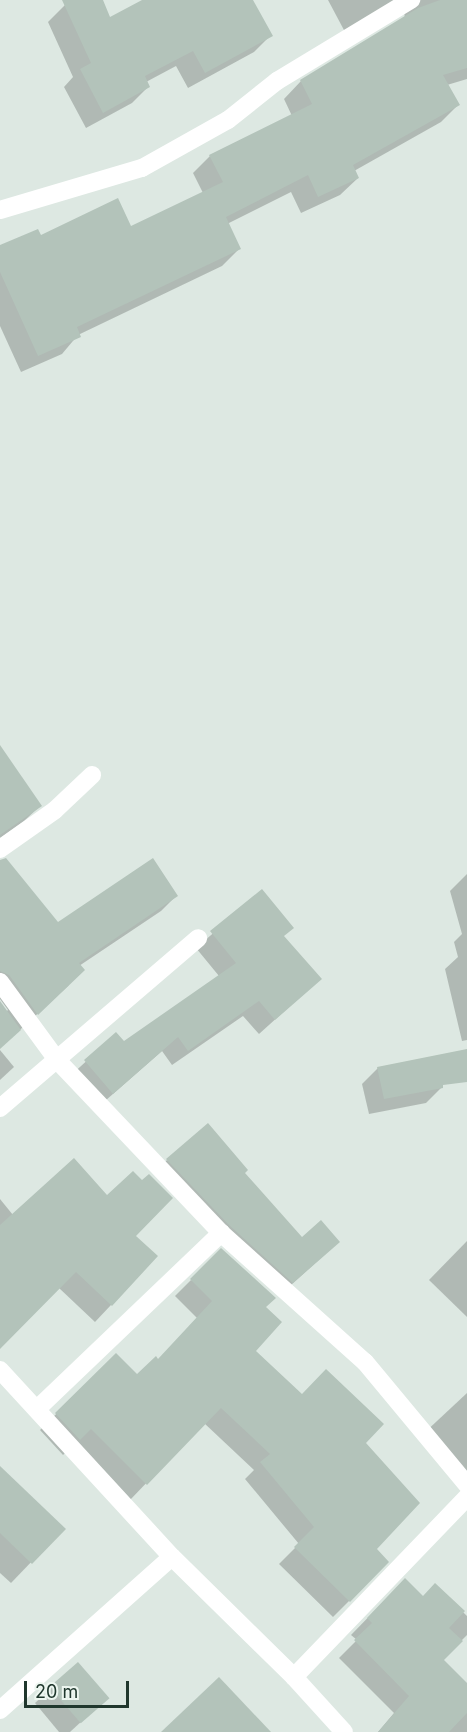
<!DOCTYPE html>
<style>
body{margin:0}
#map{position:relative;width:467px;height:1732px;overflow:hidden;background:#dde8e2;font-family:Inter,sans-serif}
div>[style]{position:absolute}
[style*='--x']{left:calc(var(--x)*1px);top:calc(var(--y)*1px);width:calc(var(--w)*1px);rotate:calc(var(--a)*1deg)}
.shadow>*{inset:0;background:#0003}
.building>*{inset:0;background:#b3c3ba;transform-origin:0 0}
.street>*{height:18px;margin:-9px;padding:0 9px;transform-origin:9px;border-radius:9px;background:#fff}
span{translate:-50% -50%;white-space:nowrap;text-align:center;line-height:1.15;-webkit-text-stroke:6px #edf6f0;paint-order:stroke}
.scale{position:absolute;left:24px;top:1681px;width:105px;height:27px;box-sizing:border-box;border:3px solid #20372d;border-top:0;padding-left:8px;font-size:18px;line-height:21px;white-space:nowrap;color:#20372d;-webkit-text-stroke:4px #edf6f0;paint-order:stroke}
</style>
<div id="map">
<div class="shadow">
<i style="clip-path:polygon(77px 0,101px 0,110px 19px,144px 0,252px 0,271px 35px,254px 52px,188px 88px,176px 66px,146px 82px,148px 87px,132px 103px,86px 128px,64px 87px,73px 77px,48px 22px,65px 5px)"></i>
<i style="clip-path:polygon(328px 0,463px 0,467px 9px,467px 79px,447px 85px,458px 105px,441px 122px,354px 171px,358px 178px,340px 195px,301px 213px,291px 192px,227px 224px,239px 249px,222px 266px,78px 335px,62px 354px,21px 372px,0 326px,0 247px,40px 237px,131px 228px,203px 193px,193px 173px,210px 156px,292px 116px,284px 99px,301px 81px,405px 18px,404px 12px,345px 32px)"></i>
<i style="clip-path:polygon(0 748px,40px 806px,24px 821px,0 838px)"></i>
<i style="clip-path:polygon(0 871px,58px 924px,176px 896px,161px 911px,79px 966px,68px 986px,0 1048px,0 1017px,8px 1010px,0 999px)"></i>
<i style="clip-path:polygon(467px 874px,467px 1040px,462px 1041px,445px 969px,458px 957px,454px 942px,462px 934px,450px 891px)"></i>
<i style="clip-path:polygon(262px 891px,283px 937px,320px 979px,259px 1034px,243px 1016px,172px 1065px,162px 1051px,97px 1108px,69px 1077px,116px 1034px,124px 1043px,219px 976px,196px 948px)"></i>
<i style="clip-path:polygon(0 1050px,14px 1067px,0 1080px)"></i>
<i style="clip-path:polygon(378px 1068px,442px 1087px,426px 1103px,369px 1114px,362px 1084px)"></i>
<i style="clip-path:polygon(167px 1160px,302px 1239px,324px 1255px,279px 1296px,154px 1174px)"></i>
<i style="clip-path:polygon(142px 1182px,134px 1236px,111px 1305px,95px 1322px,59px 1288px,0 1347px,0 1199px,13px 1215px,107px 1197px)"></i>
<i style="clip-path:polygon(467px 1241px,467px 1317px,429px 1280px)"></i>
<i style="clip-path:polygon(191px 1280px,265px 1308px,254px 1352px,301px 1396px,364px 1443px,349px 1601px,333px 1617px,279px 1564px,299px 1544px,245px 1479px,254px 1470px,204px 1423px,130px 1500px,74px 1444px,63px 1455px,40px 1430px,116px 1355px,137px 1377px,158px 1361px,197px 1318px,175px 1296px)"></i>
<i style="clip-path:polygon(467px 1393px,467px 1484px,422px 1435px)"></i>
<i style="clip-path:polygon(0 1468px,63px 1529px,11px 1583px,0 1573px)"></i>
<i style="clip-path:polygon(435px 1585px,467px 1616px,467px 1635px,442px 1660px,467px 1685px,467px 1732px,378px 1732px,394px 1713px,339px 1658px,357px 1640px,351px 1635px,389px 1596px,423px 1598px)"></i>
<i style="clip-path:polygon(78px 1664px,107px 1698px,70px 1732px,59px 1732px,35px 1703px)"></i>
</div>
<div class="building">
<i style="clip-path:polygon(62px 0,103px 0,110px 17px,142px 0,253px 0,273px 36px,205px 73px,193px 51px,145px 76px,150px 87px,103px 113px,80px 69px,91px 63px)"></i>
<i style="clip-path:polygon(440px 0,467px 0,467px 68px,443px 75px,460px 105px,353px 165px,359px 178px,318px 197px,308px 175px,226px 217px,241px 249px,77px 327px,81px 337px,38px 356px,0 272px,0 245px,38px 229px,41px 235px,118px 198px,131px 226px,223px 182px,209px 155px,312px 104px,300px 80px,418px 8px)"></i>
<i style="clip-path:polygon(0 745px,42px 806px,0 835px)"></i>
<i style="clip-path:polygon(6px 858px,58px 922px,153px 858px,178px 896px,79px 963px,85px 970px,38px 1015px,9px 975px,0 971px,0 860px)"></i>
<i style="clip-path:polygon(262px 889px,294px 928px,284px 936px,322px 979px,275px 1020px,259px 1001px,188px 1051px,178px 1037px,113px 1094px,84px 1060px,116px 1032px,124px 1041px,236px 963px,210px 931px)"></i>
<i style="clip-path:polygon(0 1001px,21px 1030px,0 1049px)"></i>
<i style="clip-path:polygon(467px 1049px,467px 1082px,443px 1085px,443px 1088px,384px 1099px,377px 1067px)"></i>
<i style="clip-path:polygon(208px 1123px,248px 1170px,245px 1173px,302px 1237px,321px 1220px,340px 1242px,293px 1283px,229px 1225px,166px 1159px)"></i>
<i style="clip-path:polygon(74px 1158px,107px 1195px,133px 1171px,142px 1180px,149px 1174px,173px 1198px,136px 1236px,158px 1256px,112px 1306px,76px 1272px,0 1349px,0 1225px)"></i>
<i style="clip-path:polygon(221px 1248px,276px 1298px,266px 1307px,282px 1322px,256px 1351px,302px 1394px,326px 1369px,384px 1424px,366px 1443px,420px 1503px,377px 1549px,389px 1562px,350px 1602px,294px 1547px,314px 1527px,260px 1462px,270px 1454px,221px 1408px,147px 1485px,91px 1429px,80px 1440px,55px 1413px,116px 1353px,137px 1374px,156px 1356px,158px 1359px,212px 1301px,190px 1279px)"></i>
<i style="clip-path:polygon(0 1466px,66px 1529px,32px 1564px,0 1533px)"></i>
<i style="clip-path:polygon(405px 1578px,423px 1596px,435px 1583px,465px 1611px,449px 1628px,463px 1641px,444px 1660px,467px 1683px,467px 1713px,449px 1732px,378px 1732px,409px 1696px,354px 1640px,372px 1623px,367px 1618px)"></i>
<i style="left:78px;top:1662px;width:48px;height:38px;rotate:49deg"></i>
<i style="clip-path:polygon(219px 1677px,271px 1732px,161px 1732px)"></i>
</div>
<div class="street">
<i style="--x:0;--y:210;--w:148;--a:-16.5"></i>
<i style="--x:142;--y:168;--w:98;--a:-29.2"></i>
<i style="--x:228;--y:120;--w:63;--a:-38.5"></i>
<i style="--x:277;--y:81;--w:157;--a:-31.2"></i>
<i style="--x:0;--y:849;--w:67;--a:-35.3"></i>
<i style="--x:55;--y:810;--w:51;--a:-43.4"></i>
<i style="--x:0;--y:982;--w:97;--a:53.8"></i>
<i style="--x:57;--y:1060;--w:238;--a:46.5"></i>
<i style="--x:221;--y:1233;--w:193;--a:41.9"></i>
<i style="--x:365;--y:1362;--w:160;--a:50.3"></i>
<i style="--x:0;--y:1108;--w:261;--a:-40.6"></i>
<i style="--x:0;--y:1370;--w:254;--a:47.4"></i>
<i style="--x:172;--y:1557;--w:171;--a:44.5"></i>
<i style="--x:294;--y:1677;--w:74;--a:47.7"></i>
<i style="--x:37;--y:1409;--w:255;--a:-43.7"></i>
<i style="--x:294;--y:1677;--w:250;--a:-46.1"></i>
<i style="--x:0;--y:1710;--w:230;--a:-41.7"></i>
</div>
<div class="scale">20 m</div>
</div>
